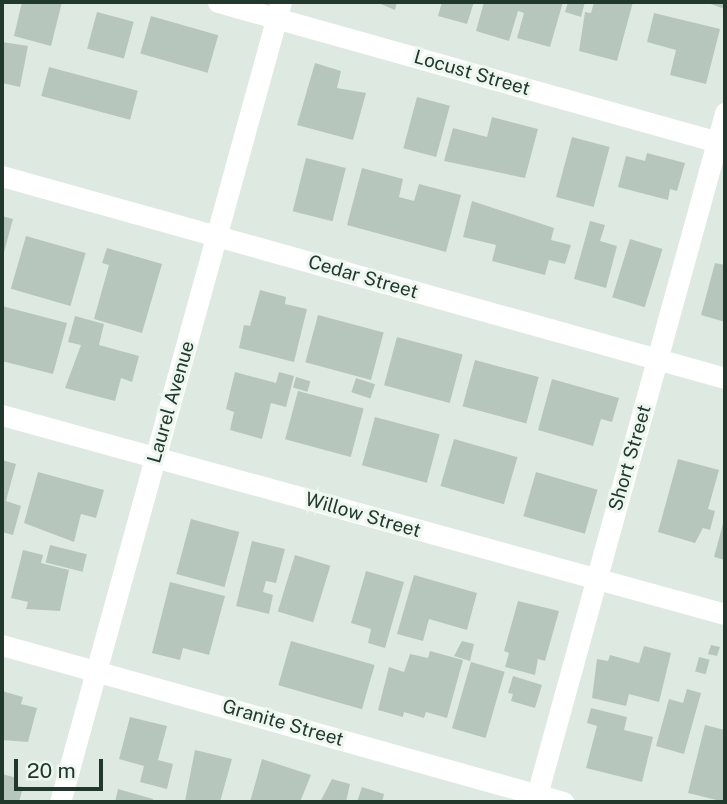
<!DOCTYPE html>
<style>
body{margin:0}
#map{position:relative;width:727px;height:804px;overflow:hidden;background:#dee9e2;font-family:"Public Sans",sans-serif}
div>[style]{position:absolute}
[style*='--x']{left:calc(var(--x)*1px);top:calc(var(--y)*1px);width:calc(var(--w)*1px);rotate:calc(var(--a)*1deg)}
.building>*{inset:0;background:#b7c6bd;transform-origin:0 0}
.minor>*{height:21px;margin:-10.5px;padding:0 10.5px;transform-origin:10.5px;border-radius:10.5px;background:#fff}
span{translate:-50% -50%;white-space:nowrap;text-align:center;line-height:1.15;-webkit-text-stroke:6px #eef6f0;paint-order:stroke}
.street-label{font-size:19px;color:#21382c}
.frame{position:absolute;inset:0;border:4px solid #21382c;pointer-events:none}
.scale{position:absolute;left:14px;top:759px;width:89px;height:32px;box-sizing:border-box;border:4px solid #21382c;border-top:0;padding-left:9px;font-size:21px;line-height:24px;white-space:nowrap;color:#21382c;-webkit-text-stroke:5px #eef6f0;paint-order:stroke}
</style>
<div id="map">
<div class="building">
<i style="clip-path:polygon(22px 2px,62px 2px,51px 46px,14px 36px)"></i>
<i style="clip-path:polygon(376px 2px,397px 2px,395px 10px)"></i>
<i style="clip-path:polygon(442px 2px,474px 2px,467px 24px,438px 16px)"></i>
<i style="clip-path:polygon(484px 2px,563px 2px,550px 47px,517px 38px,524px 13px,518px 11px,509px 41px,476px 31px)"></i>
<i style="clip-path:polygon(568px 2px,585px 2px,581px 17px,565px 12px)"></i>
<i style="clip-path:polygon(594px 2px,633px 2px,617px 61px,579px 51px,585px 12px,591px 13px)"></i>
<i style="clip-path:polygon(705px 2px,725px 2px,725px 9px)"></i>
<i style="left:97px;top:12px;width:38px;height:38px;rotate:15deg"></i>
<i style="clip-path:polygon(654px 13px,720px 29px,706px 84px,670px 75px,676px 50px,647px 42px)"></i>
<i style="left:151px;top:16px;width:70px;height:39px;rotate:16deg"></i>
<i style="clip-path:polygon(2px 42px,28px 46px,20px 87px,2px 83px)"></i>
<i style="clip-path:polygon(315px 63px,341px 71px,337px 88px,366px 93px,353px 140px,297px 125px)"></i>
<i style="left:49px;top:67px;width:92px;height:30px;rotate:15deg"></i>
<i style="left:417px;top:97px;width:34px;height:53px;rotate:15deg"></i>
<i style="clip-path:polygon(492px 117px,538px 129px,525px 178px,444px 161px,453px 128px,487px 137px)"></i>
<i style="left:572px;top:137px;width:39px;height:62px;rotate:15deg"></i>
<i style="clip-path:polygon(647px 153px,685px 163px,677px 191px,670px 189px,668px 200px,618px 187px,626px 156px,645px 161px)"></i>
<i style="left:306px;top:158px;width:41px;height:55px;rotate:14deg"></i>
<i style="clip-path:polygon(362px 168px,403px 179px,399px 197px,414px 201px,419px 184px,461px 195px,446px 252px,347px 225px)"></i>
<i style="clip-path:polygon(472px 201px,554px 228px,551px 240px,571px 245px,565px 264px,549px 260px,545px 275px,492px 261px,496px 245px,463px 237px)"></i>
<i style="clip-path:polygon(2px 216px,13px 219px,3px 256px,2px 256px)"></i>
<i style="clip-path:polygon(590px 221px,605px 225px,600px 241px,617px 246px,606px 288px,574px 279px)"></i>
<i style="left:26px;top:236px;width:62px;height:55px;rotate:16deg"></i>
<i style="left:630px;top:239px;width:34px;height:61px;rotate:17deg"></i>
<i style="clip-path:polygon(107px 248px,162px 264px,142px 333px,94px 319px,109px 265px,102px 263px)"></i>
<i style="clip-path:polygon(715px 263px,725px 265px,725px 322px,701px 315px)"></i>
<i style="clip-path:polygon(260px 290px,286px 297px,285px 304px,307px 309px,294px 362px,239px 348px,244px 325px,250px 326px)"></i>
<i style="clip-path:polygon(2px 306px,67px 323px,53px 374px,2px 361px)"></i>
<i style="left:318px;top:315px;width:68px;height:49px;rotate:15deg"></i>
<i style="clip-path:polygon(75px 316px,104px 324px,99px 345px,139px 356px,132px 382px,121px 378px,115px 401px,65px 388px,81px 345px,68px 342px)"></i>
<i style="left:397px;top:337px;width:68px;height:50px;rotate:15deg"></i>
<i style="left:475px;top:360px;width:66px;height:48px;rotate:15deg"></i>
<i style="clip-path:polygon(235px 372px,276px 383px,279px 372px,294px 376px,286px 407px,271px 403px,262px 439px,230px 430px,234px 412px,226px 409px)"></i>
<i style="left:296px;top:377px;width:15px;height:11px;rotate:16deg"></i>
<i style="left:356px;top:378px;width:20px;height:15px;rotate:18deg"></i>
<i style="clip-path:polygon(552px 379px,619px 398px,612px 422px,601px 419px,593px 446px,538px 430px)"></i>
<i style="left:298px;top:391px;width:68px;height:50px;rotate:15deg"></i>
<i style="left:375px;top:417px;width:67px;height:50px;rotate:15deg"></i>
<i style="left:454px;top:439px;width:66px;height:49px;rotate:16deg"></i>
<i style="clip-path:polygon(678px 459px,719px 470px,708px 509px,715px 511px,710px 530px,703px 528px,695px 543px,658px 532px)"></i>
<i style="clip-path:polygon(2px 460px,16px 464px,6px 501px,21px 506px,13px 535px,2px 532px)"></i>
<i style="clip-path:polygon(38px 472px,104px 490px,96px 518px,81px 514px,74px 542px,24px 523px)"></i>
<i style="left:536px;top:472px;width:64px;height:46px;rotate:16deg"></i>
<i style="left:191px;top:519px;width:50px;height:57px;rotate:15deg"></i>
<i style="clip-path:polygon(724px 520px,725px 520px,725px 560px,714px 557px)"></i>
<i style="clip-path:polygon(252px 541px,285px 549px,276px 583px,266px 581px,263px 592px,273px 595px,269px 614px,236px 606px)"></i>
<i style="left:50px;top:545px;width:38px;height:18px;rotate:14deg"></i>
<i style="clip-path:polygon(23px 550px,43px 555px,41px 563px,69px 570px,60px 611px,26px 609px,28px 602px,11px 598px)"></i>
<i style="left:295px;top:555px;width:37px;height:59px;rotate:17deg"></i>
<i style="clip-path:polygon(366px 571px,404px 582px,385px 648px,368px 643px,371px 629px,351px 623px)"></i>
<i style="clip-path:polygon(414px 575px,477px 593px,467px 630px,429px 619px,423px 641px,397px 634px)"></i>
<i style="clip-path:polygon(170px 582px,225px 596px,209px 655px,183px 648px,180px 660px,152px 653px)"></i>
<i style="clip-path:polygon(518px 601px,559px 611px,545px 661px,538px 659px,535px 675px,505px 667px,509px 653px,504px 651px)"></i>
<i style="left:291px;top:641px;width:87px;height:46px;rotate:16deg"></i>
<i style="clip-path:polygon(462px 641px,474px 644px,470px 661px,454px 656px)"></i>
<i style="clip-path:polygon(711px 645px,720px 647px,717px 656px,708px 654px)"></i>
<i style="clip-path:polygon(644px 646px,671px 653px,659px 702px,629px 694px,626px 706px,592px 698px,597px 659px,608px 661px,610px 655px,639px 663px)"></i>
<i style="clip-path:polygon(430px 651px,463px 660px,447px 718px,426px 712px,424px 718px,404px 712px,403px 717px,378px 710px,389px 667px,404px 672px,410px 654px,428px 658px)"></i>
<i style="left:699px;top:657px;width:11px;height:15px;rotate:15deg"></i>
<i style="left:471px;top:662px;width:35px;height:69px;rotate:16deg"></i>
<i style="clip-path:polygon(513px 676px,542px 685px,535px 708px,511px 701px,513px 694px,508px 693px)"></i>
<i style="clip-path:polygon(687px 689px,701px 693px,684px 754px,656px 746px,669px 699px,683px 703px)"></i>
<i style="clip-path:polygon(2px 691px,23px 697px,21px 704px,37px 708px,28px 742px,2px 740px)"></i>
<i style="clip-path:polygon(591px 708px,627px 717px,624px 730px,653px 737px,642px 782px,586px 768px,597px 726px,587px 723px)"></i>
<i style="clip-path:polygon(130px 717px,167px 726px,158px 760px,173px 764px,167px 789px,140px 782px,144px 766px,119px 759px)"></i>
<i style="clip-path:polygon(705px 725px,725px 730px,725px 802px,688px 793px)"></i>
<i style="clip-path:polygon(195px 750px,232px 759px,220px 802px,178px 802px,185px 801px)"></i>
<i style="clip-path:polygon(262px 759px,311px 775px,300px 802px,250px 802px)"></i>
<i style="clip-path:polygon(2px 774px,17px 778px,15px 785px,23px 787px,19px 802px,2px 802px)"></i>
<i style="clip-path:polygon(332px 779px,350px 784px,346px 802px,320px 802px)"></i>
<i style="clip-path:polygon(362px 787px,384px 794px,382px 802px,357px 802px)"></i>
<i style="clip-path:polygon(118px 789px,153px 799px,152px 802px,115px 802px)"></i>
</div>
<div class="minor">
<i style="--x:218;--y:2;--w:527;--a:15.65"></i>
<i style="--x:2;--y:176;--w:751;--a:15.61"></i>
<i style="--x:2;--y:415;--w:750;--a:15.39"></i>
<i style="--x:2;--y:645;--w:583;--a:15.63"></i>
<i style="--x:60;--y:802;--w:830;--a:-74.56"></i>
<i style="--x:535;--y:802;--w:715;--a:-74.58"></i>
</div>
<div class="street-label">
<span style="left:472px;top:73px;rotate:16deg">Locust Street</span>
<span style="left:363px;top:277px;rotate:16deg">Cedar Street</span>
<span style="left:171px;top:402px;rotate:-74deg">Laurel Avenue</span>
<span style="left:630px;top:458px;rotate:-74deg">Short Street</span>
<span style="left:363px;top:515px;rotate:16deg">Willow Street</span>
<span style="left:283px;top:723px;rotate:16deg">Granite Street</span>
</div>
<div class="frame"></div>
<div class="scale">20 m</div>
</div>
